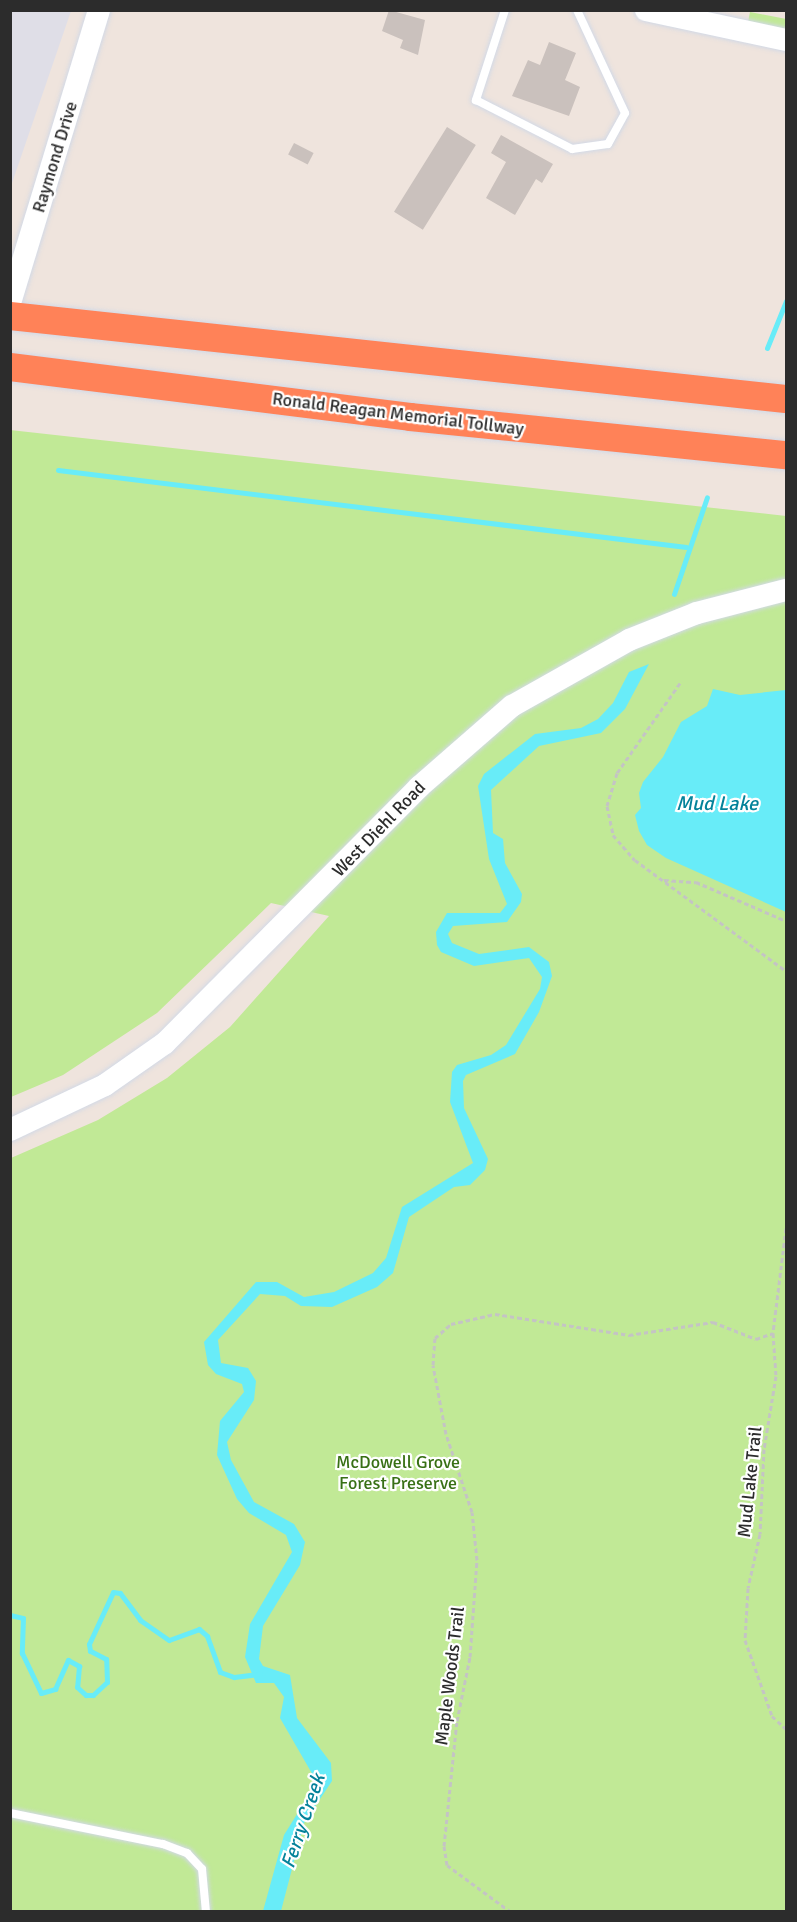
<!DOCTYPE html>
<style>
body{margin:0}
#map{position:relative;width:797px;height:1922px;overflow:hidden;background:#efe4dd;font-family:Signika,sans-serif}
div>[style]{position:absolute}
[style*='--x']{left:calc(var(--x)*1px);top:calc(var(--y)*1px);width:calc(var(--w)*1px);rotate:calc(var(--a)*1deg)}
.industrial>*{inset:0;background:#dfdee7}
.green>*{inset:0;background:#c1e996;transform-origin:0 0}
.water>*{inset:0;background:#68ecf8}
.stream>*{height:5px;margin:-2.5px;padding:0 2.5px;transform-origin:2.5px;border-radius:2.5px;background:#68ecf8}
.building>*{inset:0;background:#cac1bd;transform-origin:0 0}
.path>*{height:3px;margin-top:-1.5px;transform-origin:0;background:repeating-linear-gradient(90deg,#c4c4c4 0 4.5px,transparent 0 7.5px)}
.roads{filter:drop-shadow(0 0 2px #d2d9e6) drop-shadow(0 0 2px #d2d9e6)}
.lane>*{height:8px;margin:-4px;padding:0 4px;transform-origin:4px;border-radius:4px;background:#fff}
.secondary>*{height:22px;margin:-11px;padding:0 11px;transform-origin:11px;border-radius:11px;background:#fff}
.highway>*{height:28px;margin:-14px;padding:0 14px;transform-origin:14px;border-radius:14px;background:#ff8258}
span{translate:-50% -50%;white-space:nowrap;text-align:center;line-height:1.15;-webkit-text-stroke:4.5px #fff;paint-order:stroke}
.street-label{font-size:18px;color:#2c2c2c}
.park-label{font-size:18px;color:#387015}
.water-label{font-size:20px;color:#04829a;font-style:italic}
.frame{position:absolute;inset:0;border:12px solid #2c2c2c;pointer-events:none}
</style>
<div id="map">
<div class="industrial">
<i style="clip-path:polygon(11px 10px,71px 11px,11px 186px,10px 11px)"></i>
</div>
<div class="green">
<i style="left:750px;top:12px;width:37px;height:10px;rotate:11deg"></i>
<i style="clip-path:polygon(10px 430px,786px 516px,786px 1911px,11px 1911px,11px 1158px,98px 1120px,167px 1078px,230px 1027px,329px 916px,271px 903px,157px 1013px,63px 1075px,11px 1097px)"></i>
</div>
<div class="water">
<i style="clip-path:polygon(649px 664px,625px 709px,601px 733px,539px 746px,491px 790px,493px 833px,503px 839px,505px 863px,522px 894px,521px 902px,507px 922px,453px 926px,448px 934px,452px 943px,479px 954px,529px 947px,549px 962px,552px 976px,539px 1012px,515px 1054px,466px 1075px,463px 1081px,464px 1108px,488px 1159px,485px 1170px,470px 1185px,454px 1187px,409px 1217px,393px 1273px,377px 1287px,332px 1307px,301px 1306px,285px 1296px,260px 1294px,218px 1340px,221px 1363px,248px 1368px,256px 1381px,254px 1400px,227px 1442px,231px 1460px,254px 1502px,294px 1524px,305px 1542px,300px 1565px,263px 1626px,259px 1659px,263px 1666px,290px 1675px,297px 1718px,331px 1763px,332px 1781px,304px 1823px,281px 1911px,263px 1911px,284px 1835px,314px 1787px,314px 1777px,280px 1718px,284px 1697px,274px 1683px,256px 1683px,245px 1657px,250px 1624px,292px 1552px,286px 1535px,249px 1513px,237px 1499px,217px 1455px,220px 1421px,244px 1392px,242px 1384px,216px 1374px,208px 1365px,204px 1342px,256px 1282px,277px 1282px,304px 1297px,334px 1292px,373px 1273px,386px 1258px,402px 1207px,473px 1163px,450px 1102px,452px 1072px,457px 1065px,491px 1055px,506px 1045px,540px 989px,542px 977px,529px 958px,474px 966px,441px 952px,437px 945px,436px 932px,447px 913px,500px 913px,507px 904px,489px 859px,478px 786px,484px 774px,535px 734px,581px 728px,598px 719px,613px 703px,629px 672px)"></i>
<i style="clip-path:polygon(713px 689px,740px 695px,786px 690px,786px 912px,666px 858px,647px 845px,639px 831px,635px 815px,641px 808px,639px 793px,643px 782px,663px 757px,681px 722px,707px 706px)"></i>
</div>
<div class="stream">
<i style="--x:767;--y:348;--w:51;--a:-68"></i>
<i style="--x:58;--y:470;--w:633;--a:6.99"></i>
<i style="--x:674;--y:594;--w:102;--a:-71.2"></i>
<i style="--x:10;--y:1615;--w:13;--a:13"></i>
<i style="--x:23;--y:1618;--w:35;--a:92"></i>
<i style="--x:22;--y:1653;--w:44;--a:64.6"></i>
<i style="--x:41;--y:1693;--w:15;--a:-16"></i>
<i style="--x:55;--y:1689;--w:32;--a:-66"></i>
<i style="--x:68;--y:1660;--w:13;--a:29"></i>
<i style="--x:79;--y:1666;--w:21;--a:95"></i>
<i style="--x:77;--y:1687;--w:12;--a:42"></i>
<i style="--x:86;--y:1695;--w:7;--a:0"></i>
<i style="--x:93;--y:1695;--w:19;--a:-43"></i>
<i style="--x:107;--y:1682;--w:23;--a:-92"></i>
<i style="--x:106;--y:1659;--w:18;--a:-153"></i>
<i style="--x:90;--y:1651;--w:7;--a:-98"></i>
<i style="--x:89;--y:1644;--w:57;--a:-65.2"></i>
<i style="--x:113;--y:1592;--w:7;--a:8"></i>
<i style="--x:120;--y:1593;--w:34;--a:53"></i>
<i style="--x:140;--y:1620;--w:35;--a:35"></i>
<i style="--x:169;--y:1640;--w:32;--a:-20"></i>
<i style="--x:199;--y:1629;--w:11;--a:41"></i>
<i style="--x:207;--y:1636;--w:38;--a:70"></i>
<i style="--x:220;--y:1672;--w:15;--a:20"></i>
<i style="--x:234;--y:1677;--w:26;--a:-7"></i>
</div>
<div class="building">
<i style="clip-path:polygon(389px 10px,425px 20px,418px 55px,400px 48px,403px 40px,382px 31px)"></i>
<i style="clip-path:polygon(549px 42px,576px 53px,565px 80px,580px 87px,569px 116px,512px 96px,528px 60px,540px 65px)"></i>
<i style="left:447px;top:127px;width:34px;height:100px;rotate:32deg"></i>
<i style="clip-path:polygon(501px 135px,553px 164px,542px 183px,536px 179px,515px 215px,486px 198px,506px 162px,491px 153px)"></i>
<i style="left:294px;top:143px;width:22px;height:13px;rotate:27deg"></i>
</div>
<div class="path">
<i style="--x:680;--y:683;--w:110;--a:125"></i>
<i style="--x:617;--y:773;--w:34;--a:107"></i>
<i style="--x:607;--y:806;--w:30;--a:78"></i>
<i style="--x:613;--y:835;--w:33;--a:49"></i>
<i style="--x:635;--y:860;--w:187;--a:36.3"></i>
<i style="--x:664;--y:880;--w:32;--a:4"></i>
<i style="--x:696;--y:882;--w:98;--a:23.4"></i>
<i style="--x:786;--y:1228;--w:106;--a:97.1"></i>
<i style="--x:773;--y:1333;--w:43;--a:86"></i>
<i style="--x:776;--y:1376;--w:74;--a:99.3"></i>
<i style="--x:764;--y:1449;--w:85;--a:92.7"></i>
<i style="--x:760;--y:1534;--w:55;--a:102.5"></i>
<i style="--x:748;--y:1588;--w:52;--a:93.3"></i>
<i style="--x:745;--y:1640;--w:81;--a:70.4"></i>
<i style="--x:772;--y:1716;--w:19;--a:43"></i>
<i style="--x:511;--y:1912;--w:79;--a:-143.7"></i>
<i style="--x:447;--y:1865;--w:19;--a:-99"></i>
<i style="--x:444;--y:1846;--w:126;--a:-84.1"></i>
<i style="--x:457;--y:1721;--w:65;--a:-78.5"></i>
<i style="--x:470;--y:1657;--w:97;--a:-85.9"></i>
<i style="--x:477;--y:1560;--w:48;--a:-95.9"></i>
<i style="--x:472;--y:1512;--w:82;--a:-108.4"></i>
<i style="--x:446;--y:1434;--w:70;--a:-100.7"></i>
<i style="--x:433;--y:1365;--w:27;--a:-86"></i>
<i style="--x:435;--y:1338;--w:21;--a:-41"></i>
<i style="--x:451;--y:1324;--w:45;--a:-12.8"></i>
<i style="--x:495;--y:1314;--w:136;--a:8.9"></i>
<i style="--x:629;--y:1335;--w:85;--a:-8.8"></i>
<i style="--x:713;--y:1322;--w:46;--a:21.6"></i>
<i style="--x:756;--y:1339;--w:18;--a:-19"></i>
</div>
<div class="roads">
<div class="lane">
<i style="--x:505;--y:10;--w:95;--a:107.9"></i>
<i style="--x:476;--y:100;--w:108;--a:27"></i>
<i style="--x:572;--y:149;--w:36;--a:-8"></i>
<i style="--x:608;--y:144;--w:35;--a:-61"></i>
<i style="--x:625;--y:113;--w:114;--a:-115"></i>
<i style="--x:10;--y:1813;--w:156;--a:11.5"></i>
<i style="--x:163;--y:1844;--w:26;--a:21"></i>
<i style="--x:187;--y:1853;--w:22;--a:47"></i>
<i style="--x:202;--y:1869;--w:43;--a:84.7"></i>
</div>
<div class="secondary">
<i style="--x:646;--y:10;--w:143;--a:12.1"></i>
<i style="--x:10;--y:303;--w:306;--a:-73.1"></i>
<i style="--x:10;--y:1130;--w:105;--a:-25.3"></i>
<i style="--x:105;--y:1085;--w:73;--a:-35"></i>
<i style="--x:165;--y:1043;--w:361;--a:-45.2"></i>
<i style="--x:419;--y:787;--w:123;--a:-41.1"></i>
<i style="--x:512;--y:706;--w:134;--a:-29.4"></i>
<i style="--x:629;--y:640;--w:73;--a:-21.7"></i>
<i style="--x:697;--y:613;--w:92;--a:-14.5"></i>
</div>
<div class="highway">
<i style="--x:10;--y:316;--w:780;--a:6.11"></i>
<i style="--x:10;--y:367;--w:403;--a:7.1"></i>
<i style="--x:410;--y:417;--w:378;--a:5.8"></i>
</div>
</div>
<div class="street-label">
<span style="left:55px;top:157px;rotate:-73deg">Raymond Drive</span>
<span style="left:398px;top:414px;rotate:7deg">Ronald Reagan Memorial Tollway</span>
<span style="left:379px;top:829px;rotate:-46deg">West Diehl Road</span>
<span style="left:750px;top:1482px;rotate:-84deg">Mud Lake Trail</span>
<span style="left:450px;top:1676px;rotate:-83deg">Maple Woods Trail</span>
</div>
<div class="park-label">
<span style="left:398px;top:1473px">McDowell Grove<br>Forest Preserve</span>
</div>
<div class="water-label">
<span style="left:717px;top:803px">Mud Lake</span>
<span style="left:303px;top:1821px;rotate:-71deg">Ferry Creek</span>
</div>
<div class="frame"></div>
</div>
